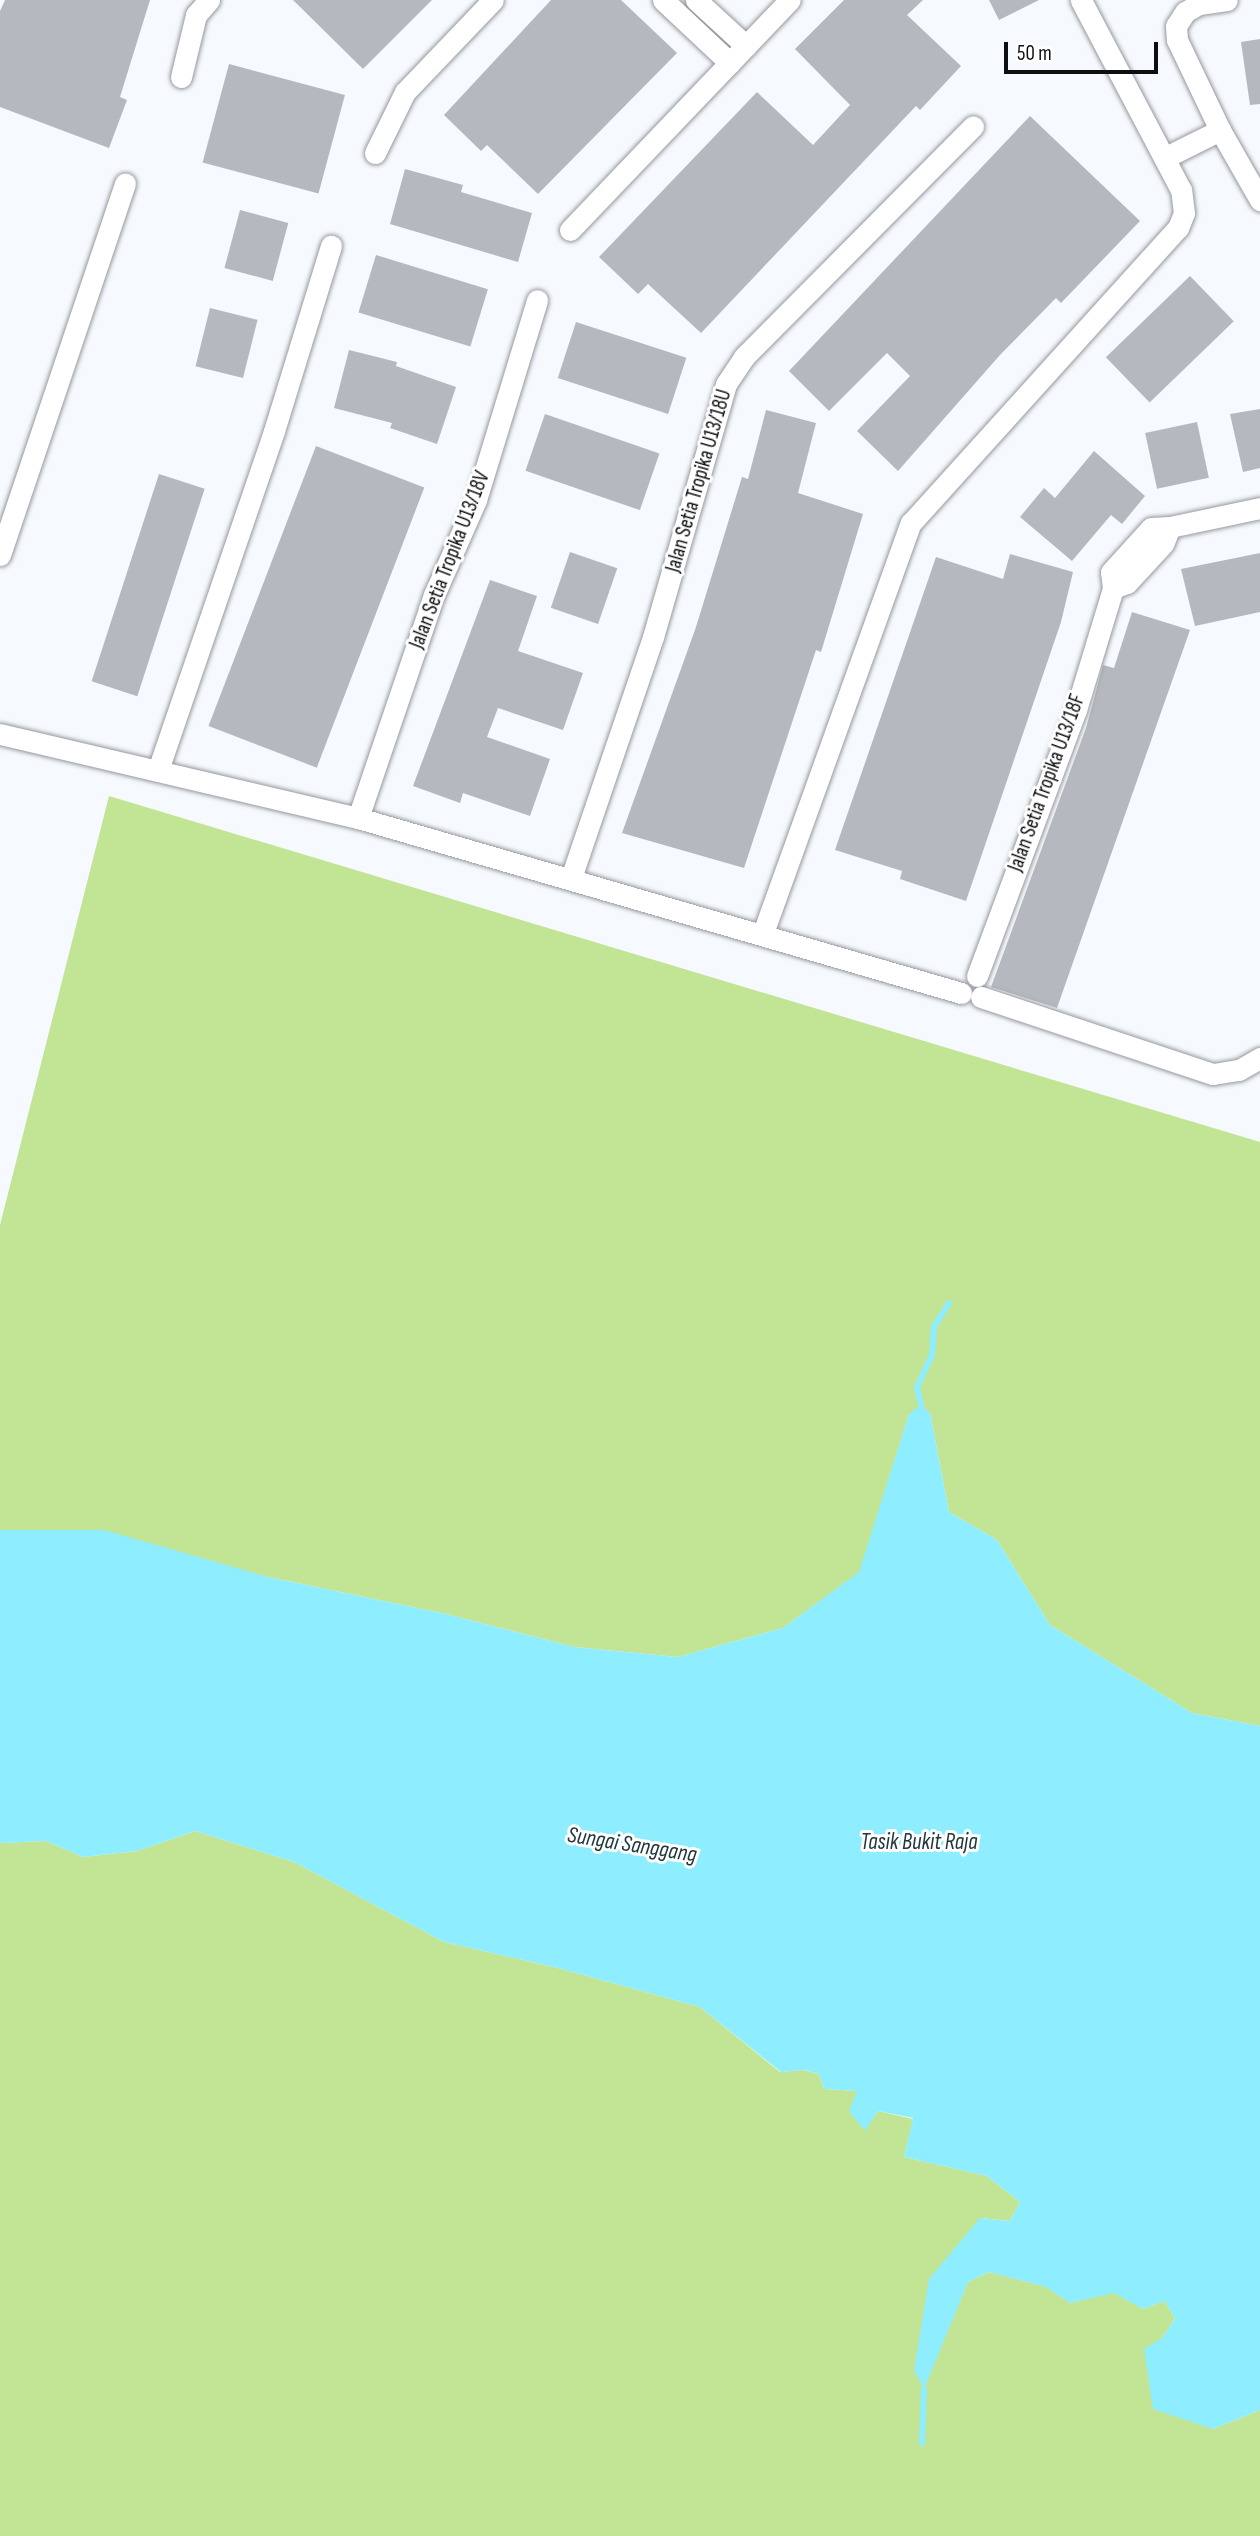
<!DOCTYPE html>
<style>
body{margin:0}
#map{position:relative;width:1260px;height:2536px;overflow:hidden;background:#f6f9fe;font-family:"Sofia Sans Condensed",sans-serif}
div>[style]{position:absolute}
[style*='--x']{left:calc(var(--x)*1px);top:calc(var(--y)*1px);width:calc(var(--w)*1px);rotate:calc(var(--a)*1deg)}
.green>*{inset:0;background:#c1e495}
.water>*{inset:0;background:#8eedfe}
.stream>*{height:6px;margin:-3px;padding:0 3px;transform-origin:3px;border-radius:3px;background:#8eedfe}
.building>*{inset:0;background:#b5b8be;transform-origin:0 0}
.roads{filter:drop-shadow(0 0 2px #95989e) drop-shadow(0 0 2px #95989e)}
.street>*{height:21px;margin:-10.5px;padding:0 10.5px;transform-origin:10.5px;border-radius:10.5px;background:#fff}
span{translate:-50% -50%;white-space:nowrap;text-align:center;line-height:1.15;-webkit-text-stroke:6px #fff;paint-order:stroke}
.street-label{font-size:21px;color:#0d0e10}
.water-label{font-size:23px;color:#20373b;font-style:italic}
.scale{position:absolute;left:1004px;top:42px;width:154px;height:32px;box-sizing:border-box;border:4px solid #0d0e10;border-top:0;padding-left:9px;font-size:21px;line-height:24px;white-space:nowrap;color:#0d0e10;-webkit-text-stroke:5px #fff;paint-order:stroke}
</style>
<div id="map">
<div class="green">
<i style="clip-path:polygon(109px 796px,1260px 1142px,1260px 1726px,1192px 1713px,1050px 1625px,997px 1540px,949px 1512px,930px 1413px,909px 1414px,860px 1572px,783px 1628px,678px 1657px,574px 1647px,446px 1614px,268px 1577px,43px 1533px,0 1530px,0 1225px)"></i>
<i style="clip-path:polygon(195px 1831px,294px 1862px,444px 1942px,558px 1968px,700px 2007px,780px 2072px,803px 2070px,819px 2074px,824px 2089px,857px 2091px,865px 2130px,878px 2111px,913px 2119px,904px 2157px,987px 2176px,1020px 2202px,1010px 2221px,980px 2218px,923px 2388px,968px 2282px,989px 2272px,1047px 2287px,1070px 2303px,1114px 2292px,1143px 2309px,1165px 2301px,1175px 2319px,1162px 2338px,1213px 2429px,1260px 2410px,1260px 2536px,0 2536px,0 1843px,46px 1841px,83px 1857px,137px 1851px)"></i>
</div>
<div class="water">
<i style="clip-path:polygon(921px 1405px,930px 1413px,949px 1512px,997px 1540px,1050px 1625px,1192px 1713px,1260px 1726px,1260px 2410px,1213px 2429px,1153px 2409px,1144px 2349px,1162px 2338px,1175px 2319px,1165px 2301px,1143px 2309px,1114px 2293px,1070px 2303px,1046px 2287px,989px 2272px,968px 2282px,924px 2389px,914px 2370px,929px 2279px,980px 2218px,1010px 2221px,1020px 2202px,987px 2176px,904px 2157px,913px 2118px,878px 2111px,865px 2131px,849px 2111px,857px 2091px,824px 2089px,819px 2074px,804px 2070px,781px 2072px,700px 2007px,558px 1968px,444px 1942px,294px 1862px,195px 1831px,137px 1851px,83px 1857px,46px 1841px,0 1843px,0 1530px,104px 1530px,268px 1577px,446px 1614px,574px 1647px,678px 1657px,783px 1628px,859px 1572px,909px 1414px)"></i>
</div>
<div class="stream">
<i style="--x:921;--y:1405;--w:18;--a:-103"></i>
<i style="--x:917;--y:1387;--w:35;--a:-65"></i>
<i style="--x:932;--y:1355;--w:28;--a:-86"></i>
<i style="--x:934;--y:1327;--w:28;--a:-58"></i>
<i style="--x:922;--y:2443;--w:54;--a:-87.9"></i>
</div>
<div class="building">
<i style="clip-path:polygon(5px 0,150px 0,120px 97px,127px 100px,109px 148px,0 107px,0 11px)"></i>
<i style="clip-path:polygon(293px 0,432px 0,363px 69px)"></i>
<i style="clip-path:polygon(551px 0,621px 0,677px 53px,538px 194px,487px 145px,481px 151px,444px 115px)"></i>
<i style="clip-path:polygon(844px 0,923px 0,907px 15px,961px 66px,920px 110px,916px 106px,701px 333px,648px 284px,638px 294px,599px 257px,757px 92px,813px 145px,850px 105px,795px 49px)"></i>
<i style="clip-path:polygon(989px 0,1039px 0,999px 20px)"></i>
<i style="clip-path:polygon(1260px 39px,1260px 104px,1250px 105px,1241px 42px)"></i>
<i style="left:229px;top:64px;width:120px;height:102px;rotate:15deg"></i>
<i style="clip-path:polygon(1030px 116px,1140px 221px,1061px 303px,1056px 298px,1000px 355px,898px 471px,857px 431px,910px 376px,887px 353px,829px 411px,789px 371px)"></i>
<i style="clip-path:polygon(405px 169px,463px 185px,461px 192px,532px 213px,518px 262px,390px 224px)"></i>
<i style="left:240px;top:210px;width:50px;height:60px;rotate:15deg"></i>
<i style="left:376px;top:255px;width:117px;height:60px;rotate:17deg"></i>
<i style="left:1190px;top:276px;width:63px;height:117px;rotate:46deg"></i>
<i style="left:210px;top:308px;width:49px;height:60px;rotate:14deg"></i>
<i style="left:576px;top:322px;width:116px;height:59px;rotate:18deg"></i>
<i style="clip-path:polygon(349px 350px,397px 362px,396px 366px,456px 387px,437px 444px,390px 428px,392px 423px,334px 408px)"></i>
<i style="clip-path:polygon(1260px 409px,1260px 468px,1243px 472px,1230px 414px)"></i>
<i style="clip-path:polygon(766px 410px,816px 423px,798px 493px,863px 514px,821px 652px,816px 650px,744px 868px,622px 833px,696px 627px,742px 477px,748px 479px)"></i>
<i style="left:545px;top:414px;width:121px;height:60px;rotate:19deg"></i>
<i style="left:1197px;top:422px;width:57px;height:53px;rotate:78deg"></i>
<i style="left:316px;top:446px;width:116px;height:300px;rotate:21deg"></i>
<i style="clip-path:polygon(1094px 451px,1145px 496px,1122px 524px,1111px 515px,1072px 561px,1020px 517px,1044px 488px,1055px 498px)"></i>
<i style="left:159px;top:474px;width:48px;height:218px;rotate:18deg"></i>
<i style="left:570px;top:552px;width:50px;height:59px;rotate:19deg"></i>
<i style="clip-path:polygon(1260px 553px,1260px 612px,1195px 626px,1181px 569px)"></i>
<i style="clip-path:polygon(1010px 554px,1073px 572px,1061px 622px,966px 901px,900px 879px,902px 871px,835px 850px,936px 557px,1003px 579px)"></i>
<i style="clip-path:polygon(490px 580px,537px 596px,518px 651px,583px 673px,563px 730px,498px 708px,487px 737px,550px 759px,530px 816px,463px 793px,460px 803px,413px 786px)"></i>
<i style="clip-path:polygon(1132px 612px,1190px 630px,1057px 1008px,991px 987px,1086px 728px,1103px 665px,1114px 668px)"></i>
</div>
<div class="roads">
<div class="street">
<i style="--x:663;--y:0;--w:92;--a:43.2"></i>
<i style="--x:696;--y:0;--w:68;--a:42.6"></i>
<i style="--x:181;--y:77;--w:64;--a:-76.4"></i>
<i style="--x:196;--y:15;--w:20;--a:-49"></i>
<i style="--x:1220;--y:130;--w:81;--a:60.3"></i>
<i style="--x:375;--y:153;--w:68;--a:-63.8"></i>
<i style="--x:405;--y:92;--w:127;--a:-46.3"></i>
<i style="--x:1164;--y:158;--w:63;--a:-26.6"></i>
<i style="--x:1220;--y:130;--w:100;--a:-115.5"></i>
<i style="--x:1177;--y:40;--w:14;--a:-94"></i>
<i style="--x:1176;--y:26;--w:17;--a:-57"></i>
<i style="--x:1185;--y:12;--w:16;--a:-30"></i>
<i style="--x:1199;--y:4;--w:28;--a:-8"></i>
<i style="--x:570;--y:230;--w:318;--a:-46.3"></i>
<i style="--x:1170;--y:527;--w:18;--a:112"></i>
<i style="--x:1163;--y:544;--w:53;--a:132.7"></i>
<i style="--x:1127;--y:583;--w:15;--a:160"></i>
<i style="--x:1113;--y:588;--w:16;--a:-97"></i>
<i style="--x:1111;--y:572;--w:59;--a:-47.7"></i>
<i style="--x:1151;--y:528;--w:19;--a:-3"></i>
<i style="--x:1170;--y:527;--w:92;--a:-11.9"></i>
<i style="--x:0;--y:555;--w:392;--a:-71.4"></i>
<i style="--x:0;--y:734;--w:368;--a:13.2"></i>
<i style="--x:358;--y:818;--w:628;--a:16.18"></i>
<i style="--x:158;--y:770;--w:358;--a:-71.1"></i>
<i style="--x:274;--y:431;--w:194;--a:-72.9"></i>
<i style="--x:358;--y:818;--w:236;--a:-71.2"></i>
<i style="--x:434;--y:595;--w:104;--a:-66.1"></i>
<i style="--x:476;--y:500;--w:209;--a:-73"></i>
<i style="--x:571;--y:878;--w:255;--a:-71.2"></i>
<i style="--x:653;--y:637;--w:263;--a:-73.9"></i>
<i style="--x:726;--y:384;--w:32;--a:-56"></i>
<i style="--x:744;--y:357;--w:325;--a:-45.2"></i>
<i style="--x:763;--y:933;--w:436;--a:-70.2"></i>
<i style="--x:911;--y:523;--w:398;--a:-47.9"></i>
<i style="--x:1178;--y:228;--w:16;--a:-68"></i>
<i style="--x:1184;--y:213;--w:23;--a:-97"></i>
<i style="--x:1181;--y:190;--w:215;--a:-117.8"></i>
<i style="--x:977;--y:976;--w:284;--a:-69.6"></i>
<i style="--x:1076;--y:710;--w:127;--a:-73.1"></i>
<i style="--x:981;--y:997;--w:244;--a:18.4"></i>
<i style="--x:1213;--y:1074;--w:26;--a:-9"></i>
<i style="--x:1239;--y:1070;--w:24;--a:-30"></i>
</div>
</div>
<div class="street-label">
<span style="left:699px;top:481px;rotate:-74deg">Jalan Setia Tropika U13/18U</span>
<span style="left:450px;top:560px;rotate:-69deg">Jalan Setia Tropika U13/18V</span>
<span style="left:1047px;top:783px;rotate:-70deg">Jalan Setia Tropika U13/18F</span>
</div>
<div class="water-label">
<span style="left:919px;top:1842px">Tasik Bukit Raja</span>
<span style="left:632px;top:1845px;rotate:9deg">Sungai Sanggang</span>
</div>
<div class="scale">50 m</div>
</div>
